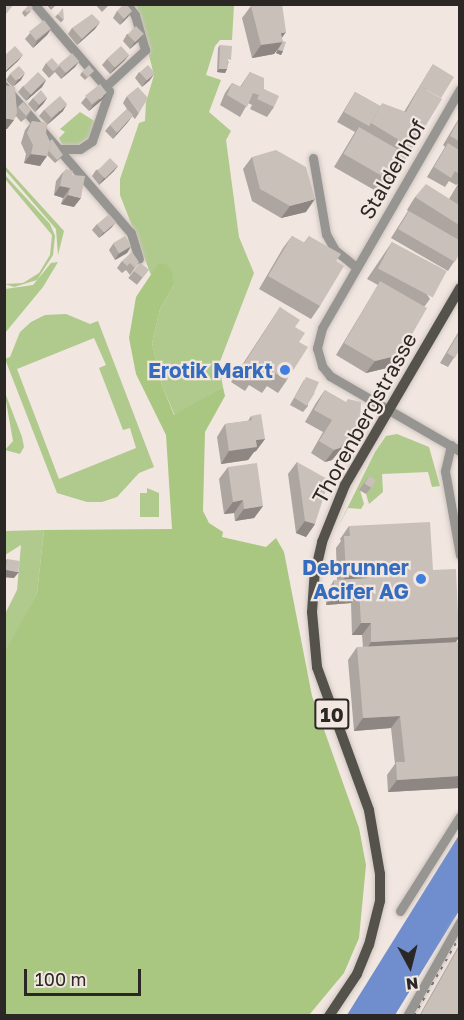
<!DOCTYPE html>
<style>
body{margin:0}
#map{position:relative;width:464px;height:1020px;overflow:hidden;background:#f1e6e0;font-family:"Golos Text",sans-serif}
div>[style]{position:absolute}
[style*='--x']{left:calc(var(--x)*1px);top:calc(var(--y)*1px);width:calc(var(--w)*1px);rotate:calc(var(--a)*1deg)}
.green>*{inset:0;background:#afca8c}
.forest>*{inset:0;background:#a9c780}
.water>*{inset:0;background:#708ecd}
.roads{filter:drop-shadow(0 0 2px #cdc4be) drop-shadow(0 0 2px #cdc4be)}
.minor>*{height:9px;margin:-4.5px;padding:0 4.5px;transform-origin:4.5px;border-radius:4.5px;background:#979591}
.major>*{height:10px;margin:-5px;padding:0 5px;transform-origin:5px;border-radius:5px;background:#55524b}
.rail>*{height:2px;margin-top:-1px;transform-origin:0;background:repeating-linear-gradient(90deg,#79736f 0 3px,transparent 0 9px)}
.wall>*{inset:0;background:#ada59f;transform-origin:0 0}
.shaded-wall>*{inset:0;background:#8d8682}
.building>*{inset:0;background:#c9c0b9;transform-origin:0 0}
.dots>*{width:16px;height:16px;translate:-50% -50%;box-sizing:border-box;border:3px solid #f1e6e0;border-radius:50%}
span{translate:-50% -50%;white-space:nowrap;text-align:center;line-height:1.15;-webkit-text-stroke:4.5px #f1e6e0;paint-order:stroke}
.shield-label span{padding:2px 4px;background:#f1e6e0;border:2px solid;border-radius:4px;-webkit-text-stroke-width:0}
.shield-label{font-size:20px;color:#2b2725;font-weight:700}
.street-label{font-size:21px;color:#2b2725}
.shop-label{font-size:21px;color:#366cbe;font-weight:700}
.right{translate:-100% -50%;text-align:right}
.frame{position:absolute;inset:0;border:6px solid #2b2725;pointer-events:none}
.north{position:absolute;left:380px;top:936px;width:60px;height:60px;-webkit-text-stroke:4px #f1e6e0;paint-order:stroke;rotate:173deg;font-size:16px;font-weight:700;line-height:24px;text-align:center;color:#2b2725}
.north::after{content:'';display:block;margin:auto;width:21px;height:27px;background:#2b2725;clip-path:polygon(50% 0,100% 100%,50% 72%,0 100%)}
.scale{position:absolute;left:24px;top:969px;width:117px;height:27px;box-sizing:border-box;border:3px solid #2b2725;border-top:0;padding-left:8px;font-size:18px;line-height:21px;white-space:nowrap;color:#2b2725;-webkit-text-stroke:4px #f1e6e0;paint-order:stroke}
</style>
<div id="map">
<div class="green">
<i style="clip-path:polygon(136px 5px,234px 5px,232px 40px,220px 40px,215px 46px,206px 75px,221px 80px,209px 112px,231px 131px,226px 140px,239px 237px,254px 273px,219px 364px,223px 387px,175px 416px,162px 385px,152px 343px,160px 309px,174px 285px,159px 264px,151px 275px,120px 195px,120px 179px,139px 123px,145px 121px,146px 102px,154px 75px)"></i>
<i style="clip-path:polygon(80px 112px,96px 122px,94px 134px,73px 148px,62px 144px,59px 138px,65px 132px,60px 129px)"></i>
<i style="clip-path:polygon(4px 165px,64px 231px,58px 255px,56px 229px,5px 170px)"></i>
<i style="clip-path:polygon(4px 174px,50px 224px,55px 236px,53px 255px,37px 280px,14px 287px,5px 284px,23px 283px,39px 273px,50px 255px,52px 235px,5px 179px)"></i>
<i style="clip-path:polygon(58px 262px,43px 287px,5px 333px,5px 289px,33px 285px,51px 263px)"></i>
<i style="clip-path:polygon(evenodd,66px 314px,90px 324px,98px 321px,154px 467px,139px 473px,117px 497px,102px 502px,87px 502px,57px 493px,5px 359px,10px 357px,20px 332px,31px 322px,45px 315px,66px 314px,94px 338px,106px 365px,99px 368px,123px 430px,130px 428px,136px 448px,59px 479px,17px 369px,94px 338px)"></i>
<i style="clip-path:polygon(4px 390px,22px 437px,24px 447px,20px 454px,5px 450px,13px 441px)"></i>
<i style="clip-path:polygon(397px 434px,429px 447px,440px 486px,432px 487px,428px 472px,382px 474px,383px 492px,369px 504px,366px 494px,371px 486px,360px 490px,364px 504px,361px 509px,348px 508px,337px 529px,375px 452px,386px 436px)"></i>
<i style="clip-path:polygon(147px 488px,159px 493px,159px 517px,140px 517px,140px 493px,147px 493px)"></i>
<i style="clip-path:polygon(44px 530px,37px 593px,5px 654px,5px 614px,17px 590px,21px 545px,5px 555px,5px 531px)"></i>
</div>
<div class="forest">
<i style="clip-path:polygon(158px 264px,166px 264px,172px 272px,174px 285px,160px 309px,152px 343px,162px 385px,174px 415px,223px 387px,225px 396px,205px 432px,203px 511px,209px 523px,223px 532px,222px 537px,266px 547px,276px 538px,284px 552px,312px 696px,359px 828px,366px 865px,359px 938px,344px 973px,309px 1015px,5px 1015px,4px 654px,37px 593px,44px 530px,172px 529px,166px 435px,136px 374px,129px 338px,136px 297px)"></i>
</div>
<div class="water">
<i style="clip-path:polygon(459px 835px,459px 911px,395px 1015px,347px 1015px)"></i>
</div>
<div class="roads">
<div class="minor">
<i style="--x:34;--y:4;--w:115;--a:49.2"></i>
<i style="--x:109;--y:91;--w:53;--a:108.8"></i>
<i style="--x:92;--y:141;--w:14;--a:146"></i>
<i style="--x:80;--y:149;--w:20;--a:180"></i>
<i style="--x:107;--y:85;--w:52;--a:-42.6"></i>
<i style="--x:145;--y:50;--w:36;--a:-106"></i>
<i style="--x:135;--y:15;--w:14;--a:-126"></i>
<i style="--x:4;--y:86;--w:194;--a:49.2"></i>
<i style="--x:131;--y:233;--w:27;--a:73"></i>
<i style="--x:460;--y:89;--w:276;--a:120"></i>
<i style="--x:322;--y:328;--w:21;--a:104"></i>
<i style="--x:317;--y:348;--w:19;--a:74"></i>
<i style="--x:322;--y:366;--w:13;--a:51"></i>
<i style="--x:330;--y:376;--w:150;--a:30"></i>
<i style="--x:313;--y:158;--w:77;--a:80.3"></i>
<i style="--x:326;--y:234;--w:18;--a:61"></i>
<i style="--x:335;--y:250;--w:27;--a:39"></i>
<i style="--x:451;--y:445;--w:27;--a:103"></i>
<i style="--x:445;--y:471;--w:85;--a:79.9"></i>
<i style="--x:400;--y:911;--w:112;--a:-57.7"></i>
<i style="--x:407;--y:1016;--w:108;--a:-60.6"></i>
</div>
<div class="major">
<i style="--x:329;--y:1016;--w:50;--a:-56.3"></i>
<i style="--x:357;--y:974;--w:31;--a:-68"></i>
<i style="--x:369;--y:945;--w:45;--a:-76"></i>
<i style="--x:380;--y:901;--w:27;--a:-90"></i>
<i style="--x:380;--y:874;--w:65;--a:-99.8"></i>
<i style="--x:369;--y:810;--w:152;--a:-110"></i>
<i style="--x:317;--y:667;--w:55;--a:-95.2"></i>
<i style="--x:312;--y:612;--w:39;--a:-86"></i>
<i style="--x:315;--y:573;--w:32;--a:-77"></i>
<i style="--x:322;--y:542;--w:61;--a:-68"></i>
<i style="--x:345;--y:485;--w:228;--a:-59.7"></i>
</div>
</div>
<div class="rail">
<i style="--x:459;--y:443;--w:60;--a:89"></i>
<i style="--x:414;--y:1016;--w:92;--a:-60.1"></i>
</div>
<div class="wall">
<i style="clip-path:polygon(46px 4px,57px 4px,51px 10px)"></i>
<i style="clip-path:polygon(95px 4px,110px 4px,102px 12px)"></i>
<i style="clip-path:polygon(254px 4px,282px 4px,282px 38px,283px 51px,281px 55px,276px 53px,277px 50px,274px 54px,252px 58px,242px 18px,251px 6px)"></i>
<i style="clip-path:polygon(24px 10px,31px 11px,25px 17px,22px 13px)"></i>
<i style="clip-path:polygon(117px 11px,132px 11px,128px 17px,120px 25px,113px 18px)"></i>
<i style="left:58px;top:14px;width:8px;height:4px;rotate:45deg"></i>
<i style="clip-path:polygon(72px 28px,95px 29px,77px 45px,68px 34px)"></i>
<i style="clip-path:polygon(51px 29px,47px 35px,33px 48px,25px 39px,30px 33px)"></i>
<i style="clip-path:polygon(127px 34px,144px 34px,139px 41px,130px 49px,123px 41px)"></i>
<i style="clip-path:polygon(220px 45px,229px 63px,228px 63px,227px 69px,225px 73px,217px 72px,218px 48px)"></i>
<i style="clip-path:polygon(129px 55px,124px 61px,110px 74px,102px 65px,107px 59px)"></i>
<i style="clip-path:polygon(79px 61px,75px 67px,61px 79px,55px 72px,49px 78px,42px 70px,46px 63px,58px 66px)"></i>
<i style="clip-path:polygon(433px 64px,412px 148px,392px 182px,383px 195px,334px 167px,355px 132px,337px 122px,355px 92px,380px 106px,404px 112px)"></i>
<i style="clip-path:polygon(94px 71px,85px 80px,80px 75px,82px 72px)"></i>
<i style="clip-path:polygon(139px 72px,150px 80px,142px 87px,135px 78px)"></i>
<i style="clip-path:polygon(250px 72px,264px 89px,274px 107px,267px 117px,250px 109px,252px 105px,248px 103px,240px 117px,220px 105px,225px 93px,232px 83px,240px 87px)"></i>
<i style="clip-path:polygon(10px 74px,21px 80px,13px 86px,17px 108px,23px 102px,31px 110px,27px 117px,21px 122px,16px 116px,7px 129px,12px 86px,6px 80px)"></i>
<i style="clip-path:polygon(46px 80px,42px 87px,26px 101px,18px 92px,23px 86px)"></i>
<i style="clip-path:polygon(127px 96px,139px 113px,135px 119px,132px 116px,113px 139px,105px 131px,110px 125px,127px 109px,123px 103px)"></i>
<i style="clip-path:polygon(86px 97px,103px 99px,89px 111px,81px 103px)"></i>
<i style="clip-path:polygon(33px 98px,47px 98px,43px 104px,35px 112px,28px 104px)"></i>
<i style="clip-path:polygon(44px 110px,63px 111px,47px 125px,46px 133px,50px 141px,61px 158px,55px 163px,47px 155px,40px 166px,24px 163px,26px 154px,21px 143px,25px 130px,32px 121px,46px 123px,39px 116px)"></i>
<i style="clip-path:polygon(459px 118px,459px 254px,448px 271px,391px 238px,408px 211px,407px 210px,415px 197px,449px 199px,458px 184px,456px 185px,449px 181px,445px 187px,427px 177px,445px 147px,443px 145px)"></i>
<i style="clip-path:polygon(252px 157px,306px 212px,281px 218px,252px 201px,243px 169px)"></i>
<i style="clip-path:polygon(118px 166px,113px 172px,99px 185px,92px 176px,96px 170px)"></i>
<i style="clip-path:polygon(63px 172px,72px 175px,74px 207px,61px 204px,63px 198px,54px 195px,56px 181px)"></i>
<i style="clip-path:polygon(116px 222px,111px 228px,99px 238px,92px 230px,97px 224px)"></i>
<i style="clip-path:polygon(292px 236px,304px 243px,309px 236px,336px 261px,320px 306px,311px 319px,259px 289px,283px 248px)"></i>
<i style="clip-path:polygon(392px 242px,430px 299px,424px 307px,391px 367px,366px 373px,336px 355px,378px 285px,367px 279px)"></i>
<i style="clip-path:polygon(113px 244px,131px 246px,127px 253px,115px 260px,109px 250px)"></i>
<i style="clip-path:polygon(122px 261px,139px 262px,130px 275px,126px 270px,122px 273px,117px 268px)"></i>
<i style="left:140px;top:263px;width:11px;height:19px;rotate:38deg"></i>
<i style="clip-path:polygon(280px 307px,295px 327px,299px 342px,287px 380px,278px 393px,267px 386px,262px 393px,249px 385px,245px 391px,231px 382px)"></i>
<i style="clip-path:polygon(459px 331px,459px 350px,448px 367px,440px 363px)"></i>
<i style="clip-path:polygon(304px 380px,308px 406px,303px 412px,290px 405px)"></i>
<i style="clip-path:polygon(325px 390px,352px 436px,332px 460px,325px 462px,311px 453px,323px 432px,305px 422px,316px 403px)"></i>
<i style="clip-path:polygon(251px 416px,265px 439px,256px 451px,254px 452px,248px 460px,221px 464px,217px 437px,225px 424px,248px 421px)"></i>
<i style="clip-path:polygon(297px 462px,315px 524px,306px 537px,296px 533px,288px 474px)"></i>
<i style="clip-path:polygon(228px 467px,263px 506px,254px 518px,235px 521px,234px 513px,224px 514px,219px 479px)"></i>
<i style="clip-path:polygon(369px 476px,371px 488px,366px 494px,359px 490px)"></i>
<i style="clip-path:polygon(349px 526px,433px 570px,459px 638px,456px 642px,459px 788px,388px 792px,387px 775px,395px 764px,391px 728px,354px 731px,348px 660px,357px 647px,363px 647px,362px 635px,352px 635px,351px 603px,326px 605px,326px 593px,334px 580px,337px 580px,336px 548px,341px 541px,340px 539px)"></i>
<i style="clip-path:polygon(7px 559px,14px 578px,4px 577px,4px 563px)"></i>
<i style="clip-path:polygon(459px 945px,459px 1016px,419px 1016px)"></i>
</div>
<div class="shaded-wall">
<i style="clip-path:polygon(132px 11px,128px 17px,120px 25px,124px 19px)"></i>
<i style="clip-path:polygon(100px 22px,95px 29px,77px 45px,82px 39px)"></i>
<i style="clip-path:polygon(51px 29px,47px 35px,33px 48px,37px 41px)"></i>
<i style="clip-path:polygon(286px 32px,279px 42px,283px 42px,274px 54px,252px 58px,261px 45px,281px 33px)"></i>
<i style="clip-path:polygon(144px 34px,139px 41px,130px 49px,135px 42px)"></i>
<i style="clip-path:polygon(278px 50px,283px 51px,281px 55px,276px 53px)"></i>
<i style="clip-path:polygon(23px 55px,18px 61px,4px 74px,7px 69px)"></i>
<i style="clip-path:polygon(129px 55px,124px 61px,110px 74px,115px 67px)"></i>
<i style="clip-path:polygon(79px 61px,75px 67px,61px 79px,66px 73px)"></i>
<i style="clip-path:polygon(219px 69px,227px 69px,225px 73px,217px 72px)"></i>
<i style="clip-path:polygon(25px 73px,21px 80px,13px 87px,17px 81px)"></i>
<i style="clip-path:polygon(155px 73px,150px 80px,142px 87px,147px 80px)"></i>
<i style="clip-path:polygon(46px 80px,42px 87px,26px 101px,30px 95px)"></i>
<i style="clip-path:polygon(107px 93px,103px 99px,89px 111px,93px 105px)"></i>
<i style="clip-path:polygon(47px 98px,43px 104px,35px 112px,39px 105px)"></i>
<i style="clip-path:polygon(67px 104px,63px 111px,47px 125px,52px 119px)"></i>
<i style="clip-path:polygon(133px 115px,128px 122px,113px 139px,117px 133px)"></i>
<i style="clip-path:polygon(4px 118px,14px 120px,7px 129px,4px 129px)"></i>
<i style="clip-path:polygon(31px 154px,47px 156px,40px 166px,24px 163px)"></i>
<i style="clip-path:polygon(118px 166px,113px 172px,99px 185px,104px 178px)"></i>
<i style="clip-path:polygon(60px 186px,70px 188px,63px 198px,54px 195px)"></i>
<i style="clip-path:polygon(68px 195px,81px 198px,74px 207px,61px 204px)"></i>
<i style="clip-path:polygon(315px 199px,306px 212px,281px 218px,290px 206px)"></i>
<i style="clip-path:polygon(116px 222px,111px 228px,99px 238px,104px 232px)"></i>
<i style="clip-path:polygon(131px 246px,127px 253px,115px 260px,119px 253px)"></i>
<i style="clip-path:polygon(400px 355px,391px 367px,366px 373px,375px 361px)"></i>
<i style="clip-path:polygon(360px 424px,352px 436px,332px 460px,325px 462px,334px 450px)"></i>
<i style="clip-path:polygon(265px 439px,256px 451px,254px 452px,248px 460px,221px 464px,229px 451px,256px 440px)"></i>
<i style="clip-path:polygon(243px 500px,234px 513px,224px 514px,233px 502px)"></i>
<i style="clip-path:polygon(263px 506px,254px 518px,235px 521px,244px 509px)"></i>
<i style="clip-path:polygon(305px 521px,315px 524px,306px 537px,296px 533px)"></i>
<i style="clip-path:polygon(6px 570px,19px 572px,14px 578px,4px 577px,4px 572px)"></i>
<i style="clip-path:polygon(368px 573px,359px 586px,337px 588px,346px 576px)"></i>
<i style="clip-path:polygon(359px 591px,351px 603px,326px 605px,334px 592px)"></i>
<i style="clip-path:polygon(361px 623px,371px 623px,362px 635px,352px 635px)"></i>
<i style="clip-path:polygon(459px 637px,451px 650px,363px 654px,371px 642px)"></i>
<i style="clip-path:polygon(400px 716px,391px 728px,354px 731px,363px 718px)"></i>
<i style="clip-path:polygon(459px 776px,459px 788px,388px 792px,397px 780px)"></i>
</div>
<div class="building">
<i style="clip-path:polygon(4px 4px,14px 4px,6px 14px,4px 13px)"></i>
<i style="clip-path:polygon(30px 4px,33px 8px,27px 13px,24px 10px)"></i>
<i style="clip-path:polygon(124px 4px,126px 4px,132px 11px,124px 19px,117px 11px)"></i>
<i style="clip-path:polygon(258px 4px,282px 4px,286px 32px,281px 33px,283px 42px,261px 45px,251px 6px)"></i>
<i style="clip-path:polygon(63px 8px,64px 20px,58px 14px)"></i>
<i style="clip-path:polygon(92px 14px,100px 22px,82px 39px,72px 28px)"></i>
<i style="left:44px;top:20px;width:11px;height:19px;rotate:52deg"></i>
<i style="left:136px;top:26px;width:11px;height:12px;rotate:45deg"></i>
<i style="clip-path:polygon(283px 41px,286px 42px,283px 51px,278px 50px)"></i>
<i style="clip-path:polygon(220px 45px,232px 46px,231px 60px,228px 59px,227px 69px,219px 69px)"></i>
<i style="clip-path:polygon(15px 46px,23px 55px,7px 69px,4px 67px,4px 56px)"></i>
<i style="left:121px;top:46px;width:12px;height:19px;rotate:48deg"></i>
<i style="left:72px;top:53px;width:11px;height:18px;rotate:49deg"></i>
<i style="left:52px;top:58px;width:11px;height:8px;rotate:49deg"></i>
<i style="clip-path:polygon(433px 64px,454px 77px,441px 98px,420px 86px,418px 89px)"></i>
<i style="clip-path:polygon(89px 65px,94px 71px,87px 77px,82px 72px)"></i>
<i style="left:148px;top:65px;width:11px;height:11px;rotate:49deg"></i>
<i style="left:19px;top:66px;width:9px;height:12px;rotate:49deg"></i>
<i style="left:38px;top:72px;width:11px;height:21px;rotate:45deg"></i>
<i style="clip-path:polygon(250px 72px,264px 78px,264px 89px,279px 96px,274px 107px,257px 99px,259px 95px,253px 93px,247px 107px,227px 95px,232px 83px,241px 87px)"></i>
<i style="left:100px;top:84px;width:11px;height:19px;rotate:52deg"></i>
<i style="clip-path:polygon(4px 85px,15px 87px,17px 113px,14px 120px,4px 118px)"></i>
<i style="clip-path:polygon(420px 86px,442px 99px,412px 148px,371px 123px,382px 103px,406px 112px)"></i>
<i style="clip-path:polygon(138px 87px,148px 98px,139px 113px,127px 96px)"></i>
<i style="clip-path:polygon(41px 90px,47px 98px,39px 105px,33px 98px)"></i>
<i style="left:355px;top:92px;width:29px;height:23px;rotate:29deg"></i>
<i style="left:60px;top:96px;width:11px;height:21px;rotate:49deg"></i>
<i style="clip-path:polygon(23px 102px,31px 110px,26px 116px,18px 107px)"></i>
<i style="clip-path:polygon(127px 109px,133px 115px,117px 133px,110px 125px)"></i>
<i style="clip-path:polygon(459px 119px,459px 141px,450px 136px)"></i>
<i style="clip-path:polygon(32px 121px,47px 123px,46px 133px,51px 144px,47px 156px,31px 154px,33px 145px,27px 133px)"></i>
<i style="left:359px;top:127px;width:56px;height:31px;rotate:30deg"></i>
<i style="clip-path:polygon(52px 139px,63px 155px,57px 160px,49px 151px,51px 144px,50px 141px)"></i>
<i style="clip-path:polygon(448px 143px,459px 150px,459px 174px,455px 171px,451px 178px,434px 167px)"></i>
<i style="clip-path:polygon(276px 150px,306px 167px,315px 199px,290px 206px,260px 189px,252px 157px)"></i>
<i style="left:110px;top:158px;width:11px;height:18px;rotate:45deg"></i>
<i style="clip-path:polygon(66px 169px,73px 171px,72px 175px,85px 176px,81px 198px,68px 195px,70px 188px,60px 186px,63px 172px)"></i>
<i style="clip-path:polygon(426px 184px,459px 205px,459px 225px,415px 197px)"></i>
<i style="clip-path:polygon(409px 211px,459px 240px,459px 254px,455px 262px,398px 229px)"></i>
<i style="left:109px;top:214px;width:11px;height:16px;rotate:49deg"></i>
<i style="left:125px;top:236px;width:12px;height:14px;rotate:59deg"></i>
<i style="clip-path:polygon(292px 236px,305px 243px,309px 236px,341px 254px,336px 261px,344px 266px,320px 306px,268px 276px)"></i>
<i style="left:392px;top:242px;width:62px;height:30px;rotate:28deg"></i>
<i style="clip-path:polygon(132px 252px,139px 262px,135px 268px,130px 263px,127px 266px,122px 261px)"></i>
<i style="left:140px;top:263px;width:11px;height:10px;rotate:38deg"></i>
<i style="clip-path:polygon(380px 281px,427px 308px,400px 355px,375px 361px,344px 343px)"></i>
<i style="clip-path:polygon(280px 307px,300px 320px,295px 327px,305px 333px,299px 342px,308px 347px,287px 380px,275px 373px,271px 380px,258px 372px,254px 378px,240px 370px)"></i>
<i style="clip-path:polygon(459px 333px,459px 350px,455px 358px,447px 353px)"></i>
<i style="clip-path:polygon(306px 377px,319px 382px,314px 393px,302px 385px,300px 388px)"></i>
<i style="left:302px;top:385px;width:15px;height:15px;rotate:32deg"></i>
<i style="clip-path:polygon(325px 390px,346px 402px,348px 399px,361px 402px,360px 424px,340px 448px,334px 450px,319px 441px,332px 420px,314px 410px)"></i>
<i style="clip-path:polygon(261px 414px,265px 439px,256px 440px,257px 447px,229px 451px,225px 424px,252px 420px,251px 416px)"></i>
<i style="clip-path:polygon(297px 462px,329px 480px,315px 524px,305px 521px)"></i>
<i style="clip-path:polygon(257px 463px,263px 506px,244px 509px,243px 500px,233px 502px,228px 467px)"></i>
<i style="left:369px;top:476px;width:8px;height:9px;rotate:30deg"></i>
<i style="clip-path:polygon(430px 522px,433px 570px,456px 569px,459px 637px,371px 642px,371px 623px,361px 623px,359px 591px,334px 592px,334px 580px,369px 578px,368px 573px,346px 576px,344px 536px,350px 536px,349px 526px)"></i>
<i style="left:7px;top:559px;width:13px;height:11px;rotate:9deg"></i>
<i style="clip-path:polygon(459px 642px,459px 776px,397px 780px,396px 762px,405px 762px,400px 716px,363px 718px,357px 647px)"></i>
<i style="clip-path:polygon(459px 947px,459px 1016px,420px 1016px)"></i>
</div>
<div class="dots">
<i style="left:285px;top:370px;background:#3f7fe0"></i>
<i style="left:421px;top:579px;background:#3f7fe0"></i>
</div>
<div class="shield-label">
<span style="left:332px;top:714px">10</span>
</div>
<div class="street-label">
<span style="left:392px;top:169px;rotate:-60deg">Staldenhof</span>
<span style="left:364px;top:418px;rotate:-61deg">Thorenbergstrasse</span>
</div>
<div class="shop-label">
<span class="right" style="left:273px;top:370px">Erotik Markt</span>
<span class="right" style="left:409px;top:579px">Debrunner<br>Acifer AG</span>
</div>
<div class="frame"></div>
<div class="north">N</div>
<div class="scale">100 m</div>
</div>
